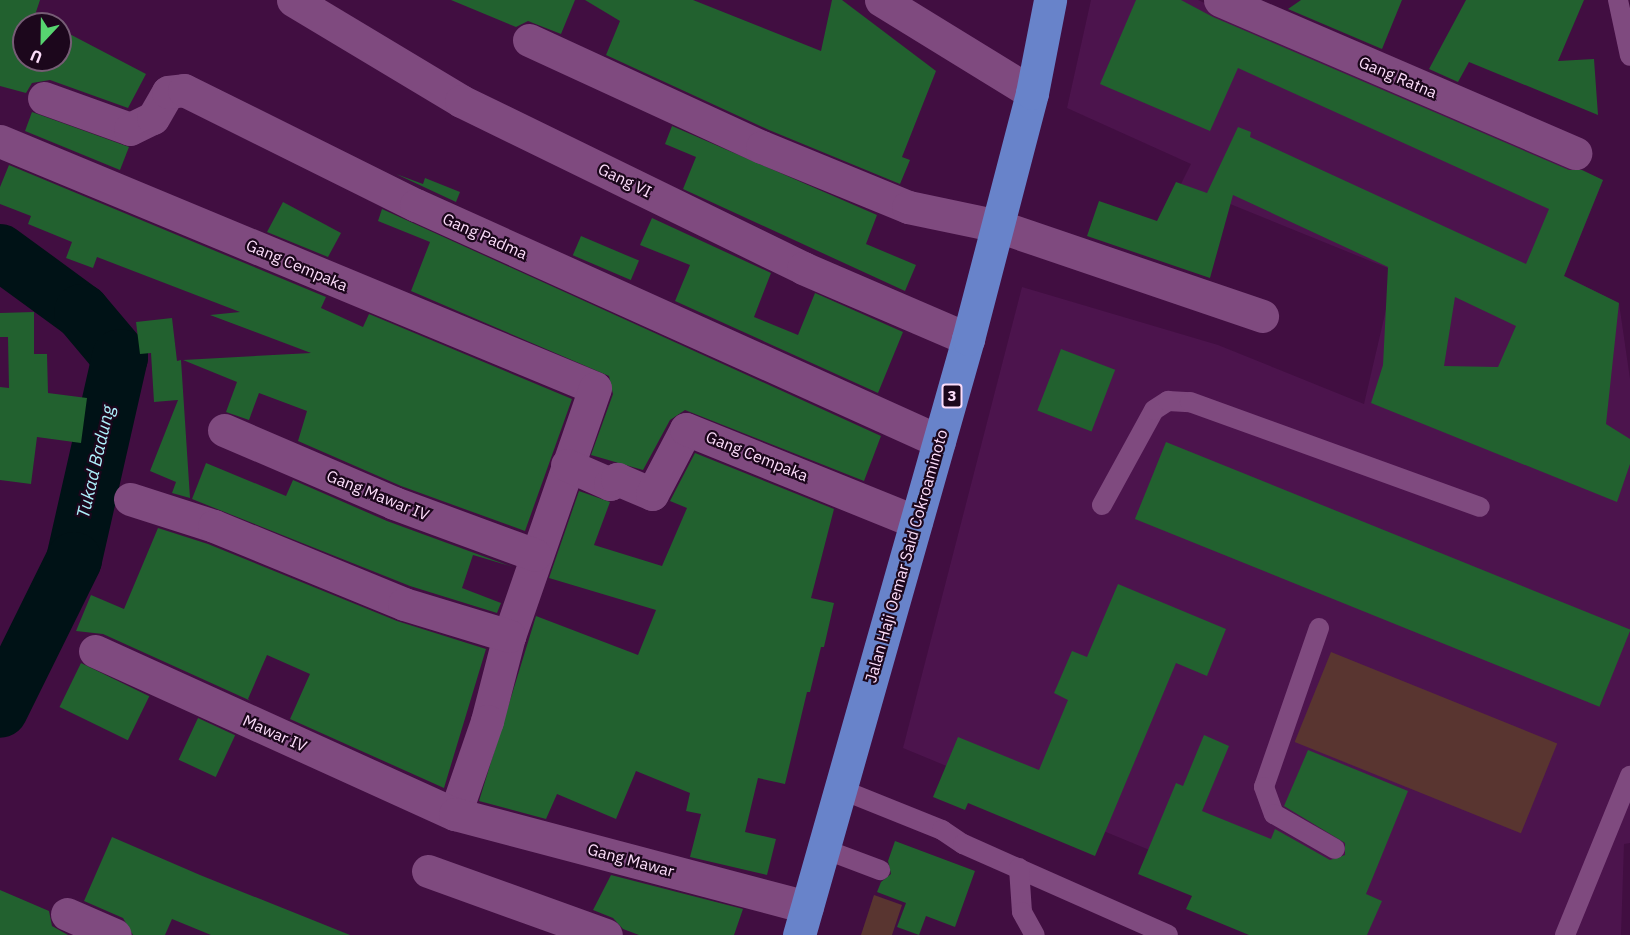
<!DOCTYPE html>
<style>
body{margin:0}
#map{position:relative;width:1630px;height:935px;overflow:hidden;background:#410e41;font-family:"IBM Plex Sans",sans-serif}
div>[style]{position:absolute}
[style*='--x']{left:calc(var(--x)*1px);top:calc(var(--y)*1px);width:calc(var(--w)*1px);rotate:calc(var(--a)*1deg)}
.built>*{inset:0;background:#4c144d}
.green>*{inset:0;background:#593530;transform-origin:0 0}
.river>*{height:56px;margin:-28px;padding:0 28px;transform-origin:28px;border-radius:28px;background:#001216}
.building>*{inset:0;background:#22612f;transform-origin:0 0}
.lane>*{height:20px;margin:-10px;padding:0 10px;transform-origin:10px;border-radius:10px;background:#7f4a7f}
.street>*{height:33px;margin:-16.5px;padding:0 16.5px;transform-origin:16.5px;border-radius:16.5px;background:#7f4a7f}
.highway>*{height:33px;margin:-16.5px;padding:0 16.5px;transform-origin:16.5px;border-radius:16.5px;background:#6883ca}
span{translate:-50% -50%;white-space:nowrap;text-align:center;line-height:1.15;-webkit-text-stroke:4.5px #1c071c;paint-order:stroke}
.shield-label span{padding:2px 4px;background:#1c071c;border:2px solid;border-radius:4px;-webkit-text-stroke-width:0}
.shield-label{font-size:15px;color:#fcddfa;font-weight:700}
.street-label{font-size:16px;color:#fcddfa}
.water-label{font-size:18px;color:#aef2fc;font-style:italic}
.north{position:absolute;left:12px;top:12px;width:60px;height:60px;box-sizing:border-box;background:#1c071c;border:2px solid #765d75;border-radius:50%;rotate:202deg;font-size:16px;font-weight:700;line-height:24px;text-align:center;color:#fcddfa}
.north::after{content:'';display:block;margin:auto;width:21px;height:27px;background:#57d570;clip-path:polygon(50% 0,100% 100%,50% 72%,0 100%)}
</style>
<div id="map">
<div class="built">
<i style="clip-path:polygon(1091px 0,1198px 0,1603px 180px,1564px 276px,1619px 303px,1630px 379px,1630px 843px,1624px 844px,1621px 935px,1355px 935px,903px 748px,1022px 287px,1218px 345px,1364px 404px,1395px 271px,1181px 184px,1191px 164px,1067px 108px)"></i>
</div>
<div class="green">
<i style="left:1331px;top:652px;width:244px;height:97px;rotate:22deg"></i>
<i style="clip-path:polygon(874px 895px,902px 905px,892px 935px,861px 935px)"></i>
</div>
<div class="river">
<i style="--x:0;--y:252;--w:102;--a:36.2"></i>
<i style="--x:82;--y:312;--w:59;--a:49.8"></i>
<i style="--x:120;--y:357;--w:208;--a:102.8"></i>
<i style="--x:74;--y:560;--w:167;--a:116.3"></i>
</div>
<div class="building">
<i style="clip-path:polygon(0 0,40px 0,35px 15px,51px 24px,24px 24px,24px 60px,60px 60px,60px 29px,146px 74px,128px 108px,50px 80px,32px 83px,26px 93px,0 86px)"></i>
<i style="clip-path:polygon(451px 0,575px 0,561px 34px,528px 21px,516px 27px)"></i>
<i style="clip-path:polygon(585px 0,693px 0,821px 51px,832px 0,842px 0,936px 71px,902px 157px,910px 160px,900px 184px,769px 130px,606px 55px,620px 21px)"></i>
<i style="clip-path:polygon(evenodd,1136px 0,1181px 0,1213px 17px,1569px 170px,1582px 170px,1603px 180px,1564px 276px,1619px 303px,1606px 424px,1630px 439px,1630px 464px,1617px 502px,1371px 403px,1383px 365px,1388px 267px,1233px 195px,1210px 278px,1087px 236px,1099px 201px,1157px 221px,1176px 182px,1207px 193px,1238px 127px,1251px 132px,1250px 137px,1526px 264px,1549px 209px,1238px 68px,1210px 131px,1100px 84px,1136px 0,1455px 297px,1516px 326px,1498px 367px,1444px 366px,1455px 297px)"></i>
<i style="clip-path:polygon(1301px 0,1402px 0,1382px 49px,1288px 9px)"></i>
<i style="clip-path:polygon(1466px 0,1584px 0,1558px 61px,1594px 59px,1598px 115px,1469px 62px,1458px 82px,1429px 69px)"></i>
<i style="clip-path:polygon(32px 112px,129px 147px,120px 170px,25px 131px)"></i>
<i style="clip-path:polygon(672px 126px,877px 215px,866px 244px,916px 265px,905px 291px,683px 189px,696px 157px,665px 144px)"></i>
<i style="clip-path:polygon(9px 165px,326px 297px,321px 308px,363px 327px,369px 314px,572px 399px,525px 531px,401px 486px,298px 441px,307px 411px,259px 393px,249px 420px,226px 412px,237px 382px,183px 360px,311px 353px,210px 315px,240px 312px,97px 257px,93px 268px,66px 258px,72px 242px,28px 224px,31px 216px,0 204px,0 187px)"></i>
<i style="clip-path:polygon(396px 174px,423px 184px,425px 178px,460px 192px,456px 202px)"></i>
<i style="clip-path:polygon(283px 202px,341px 233px,328px 257px,267px 232px)"></i>
<i style="clip-path:polygon(382px 209px,881px 436px,864px 481px,685px 410px,670px 420px,643px 470px,591px 455px,613px 394px,609px 376px,411px 291px,430px 242px,378px 221px)"></i>
<i style="clip-path:polygon(652px 218px,771px 273px,754px 317px,798px 335px,815px 293px,903px 332px,878px 393px,675px 301px,690px 265px,640px 245px)"></i>
<i style="left:581px;top:236px;width:63px;height:21px;rotate:23deg"></i>
<i style="clip-path:polygon(34px 312px,34px 354px,47px 354px,48px 393px,87px 398px,81px 443px,37px 437px,31px 484px,0 480px,0 387px,9px 388px,8px 337px,0 337px,0 313px)"></i>
<i style="clip-path:polygon(172px 318px,177px 361px,181px 360px,190px 498px,172px 493px,176px 482px,150px 471px,178px 400px,154px 402px,151px 353px,140px 354px,136px 322px)"></i>
<i style="left:1061px;top:349px;width:58px;height:66px;rotate:21deg"></i>
<i style="left:1166px;top:442px;width:501px;height:83px;rotate:22deg"></i>
<i style="clip-path:polygon(695px 453px,834px 509px,811px 598px,834px 603px,824px 647px,821px 647px,810px 692px,807px 692px,785px 784px,758px 778px,745px 832px,776px 839px,767px 875px,690px 857px,701px 814px,686px 811px,690px 793px,636px 771px,616px 819px,557px 794px,546px 819px,479px 801px,536px 616px,638px 655px,656px 610px,549px 578px,579px 491px,610px 502px,594px 545px,662px 566px,687px 508px,670px 501px)"></i>
<i style="clip-path:polygon(206px 463px,286px 496px,293px 480px,387px 521px,513px 567px,473px 555px,462px 588px,501px 603px,497px 613px,410px 586px,192px 499px)"></i>
<i style="clip-path:polygon(158px 528px,208px 544px,397px 621px,486px 649px,444px 788px,290px 719px,310px 674px,267px 655px,248px 699px,251px 701px,103px 634px,76px 631px,91px 595px,124px 609px)"></i>
<i style="clip-path:polygon(1118px 584px,1226px 629px,1207px 676px,1176px 663px,1095px 856px,968px 803px,965px 810px,933px 797px,958px 737px,1039px 770px,1068px 700px,1054px 693px,1072px 651px,1087px 657px)"></i>
<i style="left:81px;top:663px;width:76px;height:49px;rotate:26deg"></i>
<i style="left:198px;top:718px;width:41px;height:46px;rotate:25deg"></i>
<i style="clip-path:polygon(1204px 735px,1229px 746px,1202px 811px,1271px 839px,1275px 829px,1330px 860px,1345px 855px,1345px 843px,1284px 806px,1308px 750px,1408px 791px,1366px 894px,1382px 901px,1367px 935px,1249px 935px,1186px 909px,1192px 896px,1138px 874px,1176px 783px,1183px 786px)"></i>
<i style="clip-path:polygon(112px 837px,200px 875px,350px 935px,211px 935px,172px 919px,165px 935px,133px 935px,123px 918px,84px 901px)"></i>
<i style="clip-path:polygon(895px 841px,975px 871px,955px 927px,926px 916px,919px 935px,897px 927px,906px 903px,877px 892px,881px 882px,891px 874px,888px 861px)"></i>
<i style="clip-path:polygon(611px 875px,743px 909px,734px 935px,639px 935px,623px 929px,613px 918px,593px 910px)"></i>
<i style="clip-path:polygon(0 890px,49px 911px,52px 926px,68px 935px,0 935px)"></i>
</div>
<div class="lane">
<i style="--x:1618;--y:0;--w:57;--a:77.9"></i>
<i style="--x:1102;--y:505;--w:108;--a:-61.3"></i>
<i style="--x:1154;--y:410;--w:17;--a:-33"></i>
<i style="--x:1168;--y:401;--w:22;--a:3"></i>
<i style="--x:1190;--y:402;--w:308;--a:19.9"></i>
<i style="--x:1319;--y:628;--w:168;--a:109.1"></i>
<i style="--x:1264;--y:787;--w:29;--a:70"></i>
<i style="--x:1274;--y:814;--w:70;--a:29.8"></i>
<i style="--x:840;--y:789;--w:110;--a:21.9"></i>
<i style="--x:942;--y:830;--w:25;--a:34"></i>
<i style="--x:963;--y:844;--w:224;--a:23.9"></i>
<i style="--x:824;--y:849;--w:60;--a:20.6"></i>
<i style="--x:1019;--y:868;--w:44;--a:86.1"></i>
<i style="--x:1022;--y:912;--w:26;--a:61"></i>
<i style="--x:1565;--y:935;--w:172;--a:-67.8"></i>
</div>
<div class="street">
<i style="--x:293;--y:0;--w:196;--a:31"></i>
<i style="--x:461;--y:101;--w:381;--a:26"></i>
<i style="--x:803;--y:268;--w:180;--a:23.3"></i>
<i style="--x:881;--y:0;--w:177;--a:31.6"></i>
<i style="--x:1220;--y:0;--w:387;--a:23.3"></i>
<i style="--x:529;--y:40;--w:256;--a:24.7"></i>
<i style="--x:762;--y:147;--w:158;--a:22.3"></i>
<i style="--x:908;--y:207;--w:92;--a:11.9"></i>
<i style="--x:998;--y:226;--w:279;--a:18.8"></i>
<i style="--x:44;--y:98;--w:91;--a:19.8"></i>
<i style="--x:130;--y:129;--w:25;--a:-26"></i>
<i style="--x:153;--y:118;--w:30;--a:-60"></i>
<i style="--x:168;--y:92;--w:16;--a:-7"></i>
<i style="--x:184;--y:90;--w:259;--a:26.4"></i>
<i style="--x:416;--y:205;--w:574;--a:24.29"></i>
<i style="--x:0;--y:141;--w:644;--a:22.54"></i>
<i style="--x:595;--y:388;--w:262;--a:109.1"></i>
<i style="--x:509;--y:636;--w:88;--a:104.5"></i>
<i style="--x:487;--y:721;--w:98;--a:109"></i>
<i style="--x:224;--y:430;--w:185;--a:23.2"></i>
<i style="--x:394;--y:503;--w:150;--a:20.2"></i>
<i style="--x:567;--y:465;--w:47;--a:23.8"></i>
<i style="--x:610;--y:484;--w:9;--a:-36"></i>
<i style="--x:617;--y:479;--w:38;--a:23"></i>
<i style="--x:652;--y:494;--w:73;--a:-62.4"></i>
<i style="--x:686;--y:429;--w:248;--a:22"></i>
<i style="--x:130;--y:499;--w:88;--a:17.8"></i>
<i style="--x:214;--y:526;--w:205;--a:22.3"></i>
<i style="--x:404;--y:604;--w:110;--a:16.9"></i>
<i style="--x:95;--y:651;--w:395;--a:24.4"></i>
<i style="--x:455;--y:814;--w:364;--a:14.8"></i>
<i style="--x:428;--y:871;--w:189;--a:19.8"></i>
<i style="--x:67;--y:914;--w:52;--a:23.6"></i>
</div>
<div class="highway">
<i style="--x:799;--y:935;--w:619;--a:-74.17"></i>
<i style="--x:968;--y:339;--w:254;--a:-75.4"></i>
<i style="--x:1032;--y:93;--w:95;--a:-79"></i>
</div>
<div class="shield-label">
<span style="left:952px;top:396px">3</span>
</div>
<div class="street-label">
<span style="left:1398px;top:77px;rotate:23deg">Gang Ratna</span>
<span style="left:625px;top:180px;rotate:26deg">Gang VI</span>
<span style="left:485px;top:236px;rotate:24deg">Gang Padma</span>
<span style="left:297px;top:265px;rotate:23deg">Gang Cempaka</span>
<span style="left:757px;top:456px;rotate:22deg">Gang Cempaka</span>
<span style="left:378px;top:495px;rotate:22deg">Gang Mawar IV</span>
<span style="left:906px;top:556px;rotate:-74deg">Jalan Haji Oemar Said Cokroaminoto</span>
<span style="left:275px;top:733px;rotate:24deg">Mawar IV</span>
<span style="left:631px;top:860px;rotate:15deg">Gang Mawar</span>
</div>
<div class="water-label">
<span style="left:96px;top:462px;rotate:-77deg">Tukad Badung</span>
</div>
<div class="north">U</div>
</div>
